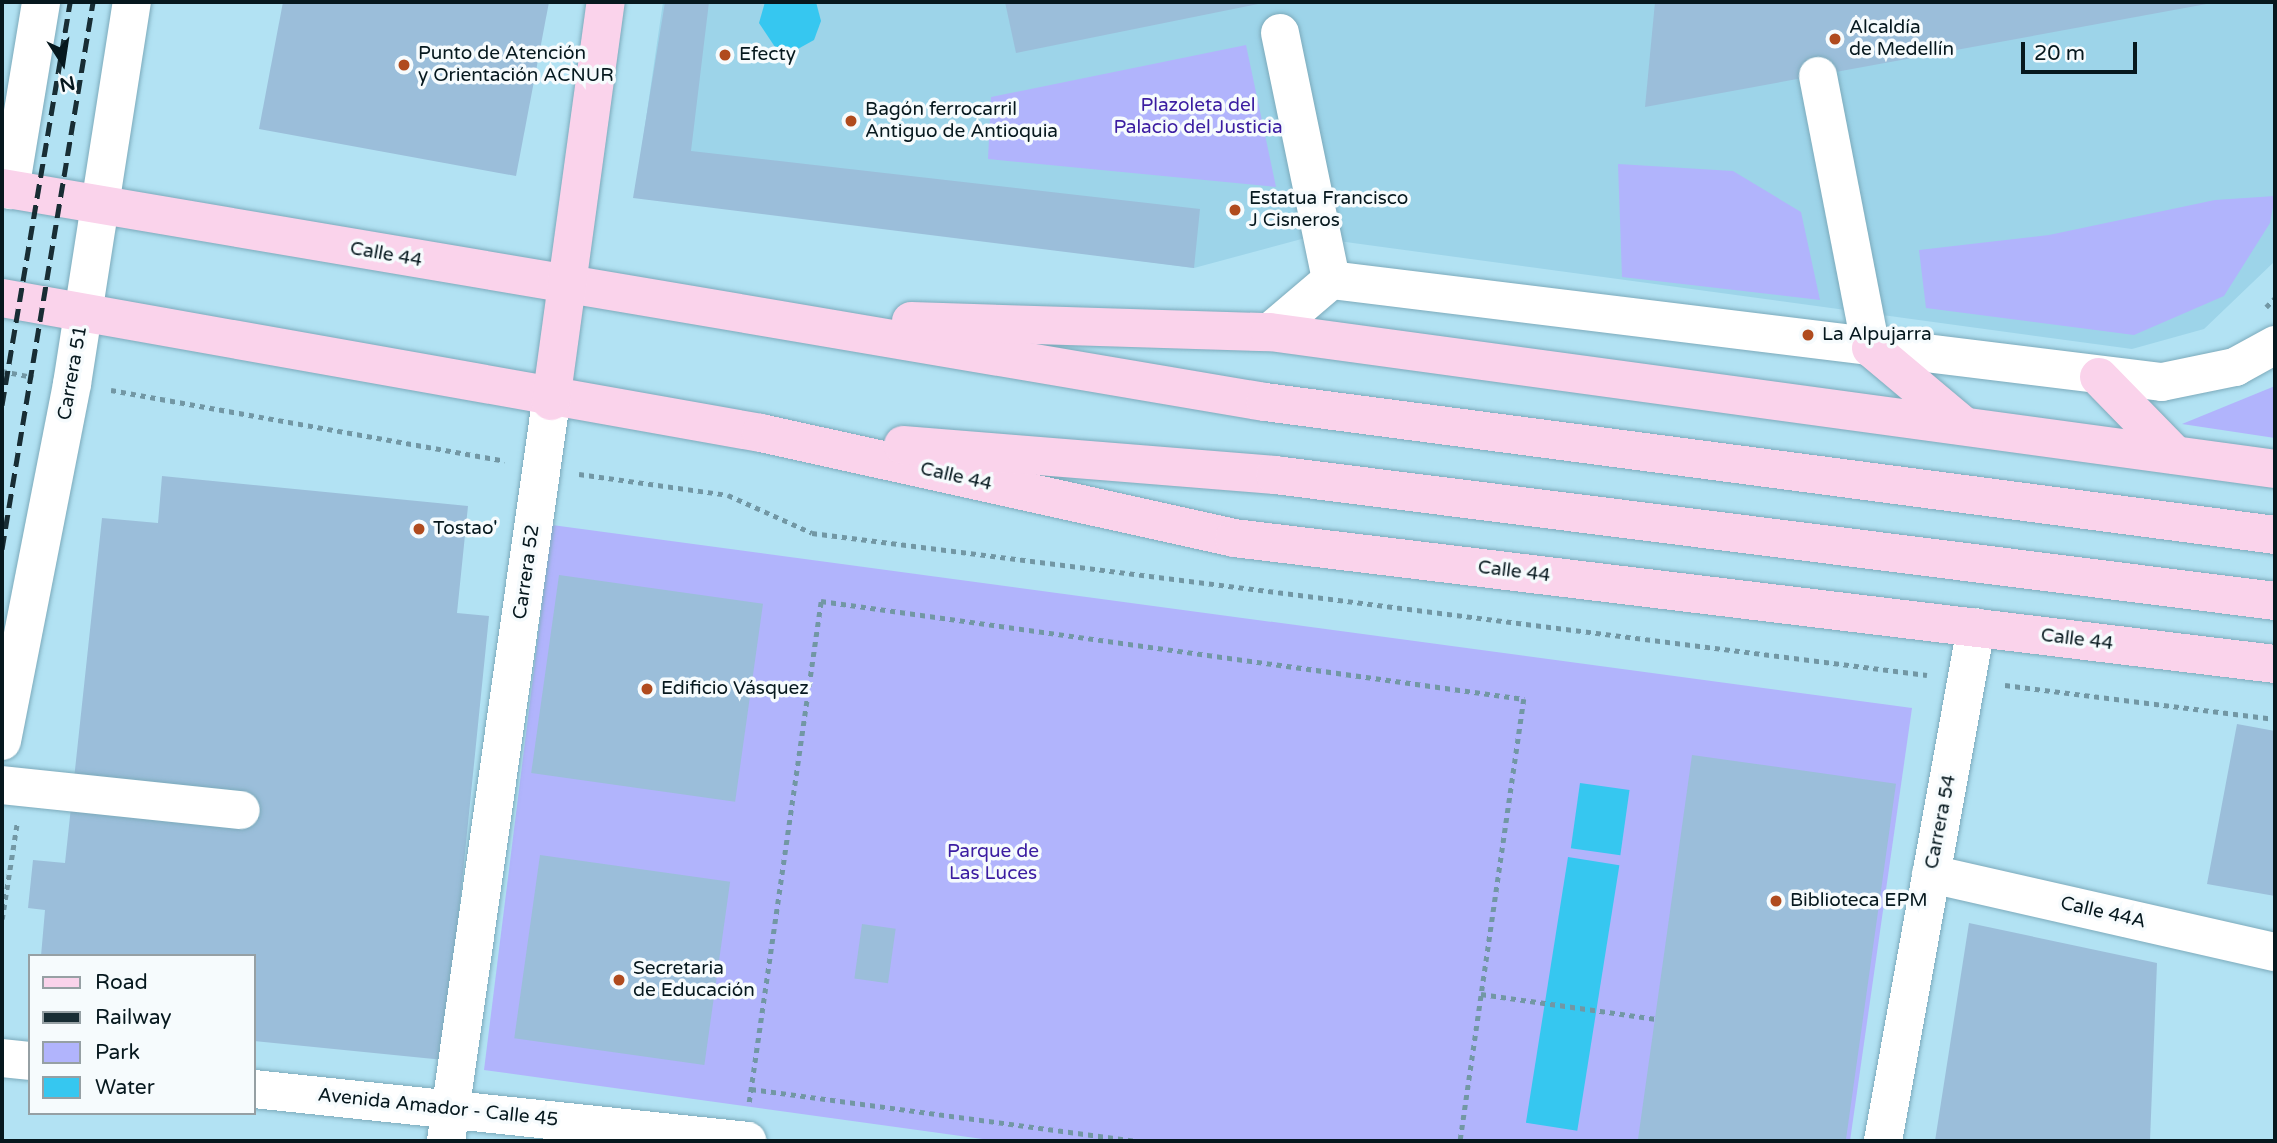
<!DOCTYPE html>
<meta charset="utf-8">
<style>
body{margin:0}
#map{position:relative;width:2277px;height:1143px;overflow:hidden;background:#b2e2f3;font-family:"Varela Round",sans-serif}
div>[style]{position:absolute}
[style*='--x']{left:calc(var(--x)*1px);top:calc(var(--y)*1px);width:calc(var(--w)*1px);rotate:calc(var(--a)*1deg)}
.built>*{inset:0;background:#9dd4e9}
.green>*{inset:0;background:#b1b4fc}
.water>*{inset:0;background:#36c7f0;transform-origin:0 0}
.building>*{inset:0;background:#9bbeda;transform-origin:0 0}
.path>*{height:4.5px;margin-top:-2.25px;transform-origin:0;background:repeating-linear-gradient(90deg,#7297a4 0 5px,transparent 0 10px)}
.roads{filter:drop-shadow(0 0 2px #7caabb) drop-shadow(0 0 2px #7caabb)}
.minor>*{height:38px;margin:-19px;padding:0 19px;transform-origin:19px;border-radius:19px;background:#fff}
.major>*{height:38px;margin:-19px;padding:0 19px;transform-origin:19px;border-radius:19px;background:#fad3eb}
.rail>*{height:5px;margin-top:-2.5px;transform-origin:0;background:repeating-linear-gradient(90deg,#182d34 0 14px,transparent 0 21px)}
.dots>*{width:19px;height:19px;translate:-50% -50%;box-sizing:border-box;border:4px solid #f6fbfd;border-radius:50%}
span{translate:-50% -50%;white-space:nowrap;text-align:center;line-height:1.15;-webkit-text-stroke:7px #f6fbfd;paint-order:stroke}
.poi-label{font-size:19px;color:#06181e}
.left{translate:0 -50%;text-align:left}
.park-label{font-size:19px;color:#3b1da1}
.street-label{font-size:19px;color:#06181e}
.frame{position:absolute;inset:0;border:4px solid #06181e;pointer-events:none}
.legend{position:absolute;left:28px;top:954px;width:228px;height:161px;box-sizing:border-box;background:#f6fbfd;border:2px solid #96a0a4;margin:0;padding:9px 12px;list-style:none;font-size:21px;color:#06181e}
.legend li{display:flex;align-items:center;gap:14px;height:35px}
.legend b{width:35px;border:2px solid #96a0a4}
.north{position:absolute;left:28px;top:28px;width:70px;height:70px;-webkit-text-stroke:5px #f6fbfd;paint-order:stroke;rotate:168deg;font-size:19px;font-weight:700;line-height:28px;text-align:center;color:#06181e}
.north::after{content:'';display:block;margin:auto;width:24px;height:32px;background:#06181e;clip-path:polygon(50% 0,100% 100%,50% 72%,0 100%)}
.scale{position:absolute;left:2021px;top:42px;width:116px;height:32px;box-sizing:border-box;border:4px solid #06181e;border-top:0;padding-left:9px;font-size:21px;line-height:24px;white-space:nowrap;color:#06181e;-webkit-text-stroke:5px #f6fbfd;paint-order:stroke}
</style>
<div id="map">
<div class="built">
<i style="clip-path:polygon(663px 2px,2275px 2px,2275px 261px,2204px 329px,2132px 349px,1309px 237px,1194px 268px,635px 194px)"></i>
</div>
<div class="green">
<i style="clip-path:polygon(1246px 45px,1276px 187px,988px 159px,991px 97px)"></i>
<i style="clip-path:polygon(1618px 164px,1733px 171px,1801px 212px,1820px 300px,1622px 277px)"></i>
<i style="clip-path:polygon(2275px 196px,2270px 223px,2224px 296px,2134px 335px,1926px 308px,1919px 250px,2049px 235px,2215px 200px)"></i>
<i style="clip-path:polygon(2275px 386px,2275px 438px,2182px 424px)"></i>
<i style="clip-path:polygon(552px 525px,1912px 708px,1850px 1141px,997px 1141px,484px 1070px)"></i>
</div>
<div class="water">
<i style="clip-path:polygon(765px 2px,816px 2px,821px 21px,814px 40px,796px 50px,775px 47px,759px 23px)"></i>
<i style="left:1580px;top:783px;width:50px;height:66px;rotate:8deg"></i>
<i style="left:1568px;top:857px;width:52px;height:269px;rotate:9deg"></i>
</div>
<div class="building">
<i style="clip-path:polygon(283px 2px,549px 2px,516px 176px,259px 129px)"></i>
<i style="clip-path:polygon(665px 2px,709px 2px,691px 151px,1200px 209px,1194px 268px,633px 198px)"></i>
<i style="clip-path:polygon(1005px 2px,1263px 2px,1263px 3px,1016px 53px)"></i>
<i style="clip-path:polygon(1655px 2px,2212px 2px,2212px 3px,1645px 107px)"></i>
<i style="clip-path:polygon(162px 476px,468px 506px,457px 613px,489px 616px,444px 1060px,254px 1041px,254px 956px,41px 956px,45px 910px,28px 908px,33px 860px,65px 863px,102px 518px,158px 523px)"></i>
<i style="left:559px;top:575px;width:206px;height:200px;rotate:8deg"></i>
<i style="clip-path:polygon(2237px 724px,2275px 731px,2275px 896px,2207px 884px)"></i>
<i style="left:1692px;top:755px;width:206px;height:390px;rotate:8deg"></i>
<i style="left:540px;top:855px;width:192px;height:185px;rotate:8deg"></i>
<i style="clip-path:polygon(1969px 923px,2157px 963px,2150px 1141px,1935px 1141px)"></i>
<i style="left:862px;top:924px;width:34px;height:55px;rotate:8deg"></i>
</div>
<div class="path">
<i style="--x:2266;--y:307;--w:13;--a:-45"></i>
<i style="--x:2;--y:371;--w:32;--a:11"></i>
<i style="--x:111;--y:390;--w:400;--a:10.2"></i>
<i style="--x:579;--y:474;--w:150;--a:8"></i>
<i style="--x:728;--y:495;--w:92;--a:24.3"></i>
<i style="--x:812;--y:533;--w:1124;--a:7.26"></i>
<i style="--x:2005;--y:685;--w:272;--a:7.2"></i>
<i style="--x:2;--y:919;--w:97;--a:-81.1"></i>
<i style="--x:1481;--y:994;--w:177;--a:8.1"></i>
<i style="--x:751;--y:1089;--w:387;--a:7.7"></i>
<i style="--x:749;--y:1102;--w:506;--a:-81.82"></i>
<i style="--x:821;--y:601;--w:710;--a:7.94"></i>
<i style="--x:1524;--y:699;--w:447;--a:98.2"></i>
</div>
<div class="roads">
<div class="minor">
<i style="--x:1280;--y:33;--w:252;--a:78.3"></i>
<i style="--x:1818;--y:76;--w:277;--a:79"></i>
<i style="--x:10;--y:190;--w:191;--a:-80.6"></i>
<i style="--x:1270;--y:332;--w:80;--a:-40.4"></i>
<i style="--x:1331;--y:280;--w:837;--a:7"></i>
<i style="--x:2162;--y:382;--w:75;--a:-11.6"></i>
<i style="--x:2235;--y:367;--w:46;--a:-28.8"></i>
<i style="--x:2;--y:741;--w:364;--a:-78.9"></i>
<i style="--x:72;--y:384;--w:387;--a:-81.1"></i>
<i style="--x:2;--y:785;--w:240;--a:6"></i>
<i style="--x:1931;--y:874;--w:353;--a:12.8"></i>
<i style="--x:2;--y:1058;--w:28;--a:6"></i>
<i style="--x:254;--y:1089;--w:496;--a:6"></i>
<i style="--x:446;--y:1141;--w:747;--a:-81.92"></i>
<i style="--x:1883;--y:1141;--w:522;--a:-79.74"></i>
</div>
<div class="major">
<i style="--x:2;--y:188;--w:1281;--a:9.62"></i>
<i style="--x:1265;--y:402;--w:1019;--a:7.5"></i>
<i style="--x:2;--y:298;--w:771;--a:10.09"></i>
<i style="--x:761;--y:433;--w:485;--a:12.5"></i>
<i style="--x:1234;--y:538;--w:1049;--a:6.9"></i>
<i style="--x:911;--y:321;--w:359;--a:1.8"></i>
<i style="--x:1270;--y:332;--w:1014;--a:7.76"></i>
<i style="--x:1871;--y:348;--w:121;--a:40"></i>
<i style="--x:2099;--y:377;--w:109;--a:45.7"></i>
<i style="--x:551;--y:401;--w:403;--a:-82.2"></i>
<i style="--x:903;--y:445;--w:373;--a:4.6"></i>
<i style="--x:1275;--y:475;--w:1008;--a:7.18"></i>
</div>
</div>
<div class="rail">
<i style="--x:2;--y:405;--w:409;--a:-80.4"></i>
<i style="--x:2;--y:549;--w:555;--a:-80.55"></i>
</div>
<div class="dots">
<i style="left:1835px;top:39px;background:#b04b1e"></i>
<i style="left:725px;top:55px;background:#b04b1e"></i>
<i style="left:404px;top:65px;background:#b04b1e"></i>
<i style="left:851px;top:121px;background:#b04b1e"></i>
<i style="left:1235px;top:210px;background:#b04b1e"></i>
<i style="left:1808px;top:335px;background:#b04b1e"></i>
<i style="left:419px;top:529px;background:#b04b1e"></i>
<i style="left:647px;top:689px;background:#b04b1e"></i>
<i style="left:1776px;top:901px;background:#b04b1e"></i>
<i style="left:619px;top:980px;background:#b04b1e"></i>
</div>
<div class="poi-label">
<span class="left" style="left:1849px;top:39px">Alcaldía<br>de Medellín</span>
<span class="left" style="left:418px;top:65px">Punto de Atención<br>y Orientación ACNUR</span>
<span class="left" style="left:739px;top:55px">Efecty</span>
<span class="left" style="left:865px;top:121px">Bagón ferrocarril<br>Antiguo de Antioquia</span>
<span class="left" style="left:1249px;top:210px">Estatua Francisco<br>J Cisneros</span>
<span class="left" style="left:1822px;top:335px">La Alpujarra</span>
<span class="left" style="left:433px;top:529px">Tostao'</span>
<span class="left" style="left:661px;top:689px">Edificio Vásquez</span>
<span class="left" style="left:1790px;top:901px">Biblioteca EPM</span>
<span class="left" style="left:633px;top:980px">Secretaria<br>de Educación</span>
</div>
<div class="park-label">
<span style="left:1198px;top:117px">Plazoleta del<br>Palacio del Justicia</span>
<span style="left:993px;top:863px">Parque de<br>Las Luces</span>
</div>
<div class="street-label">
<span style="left:386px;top:255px;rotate:10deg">Calle 44</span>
<span style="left:73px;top:373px;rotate:-80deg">Carrera 51</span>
<span style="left:956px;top:477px;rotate:13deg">Calle 44</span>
<span style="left:527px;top:572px;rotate:-82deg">Carrera 52</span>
<span style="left:1514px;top:572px;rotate:7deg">Calle 44</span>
<span style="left:2077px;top:640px;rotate:7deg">Calle 44</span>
<span style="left:1941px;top:822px;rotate:-79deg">Carrera 54</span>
<span style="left:2103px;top:913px;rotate:13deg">Calle 44A</span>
<span style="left:438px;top:1108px;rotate:6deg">Avenida Amador - Calle 45</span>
</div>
<div class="frame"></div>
<ul class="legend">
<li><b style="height:9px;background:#fad3eb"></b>Road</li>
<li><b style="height:9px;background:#182d34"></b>Railway</li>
<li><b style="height:19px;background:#b1b4fc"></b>Park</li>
<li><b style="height:19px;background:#36c7f0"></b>Water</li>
</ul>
<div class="north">N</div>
<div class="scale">20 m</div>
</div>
